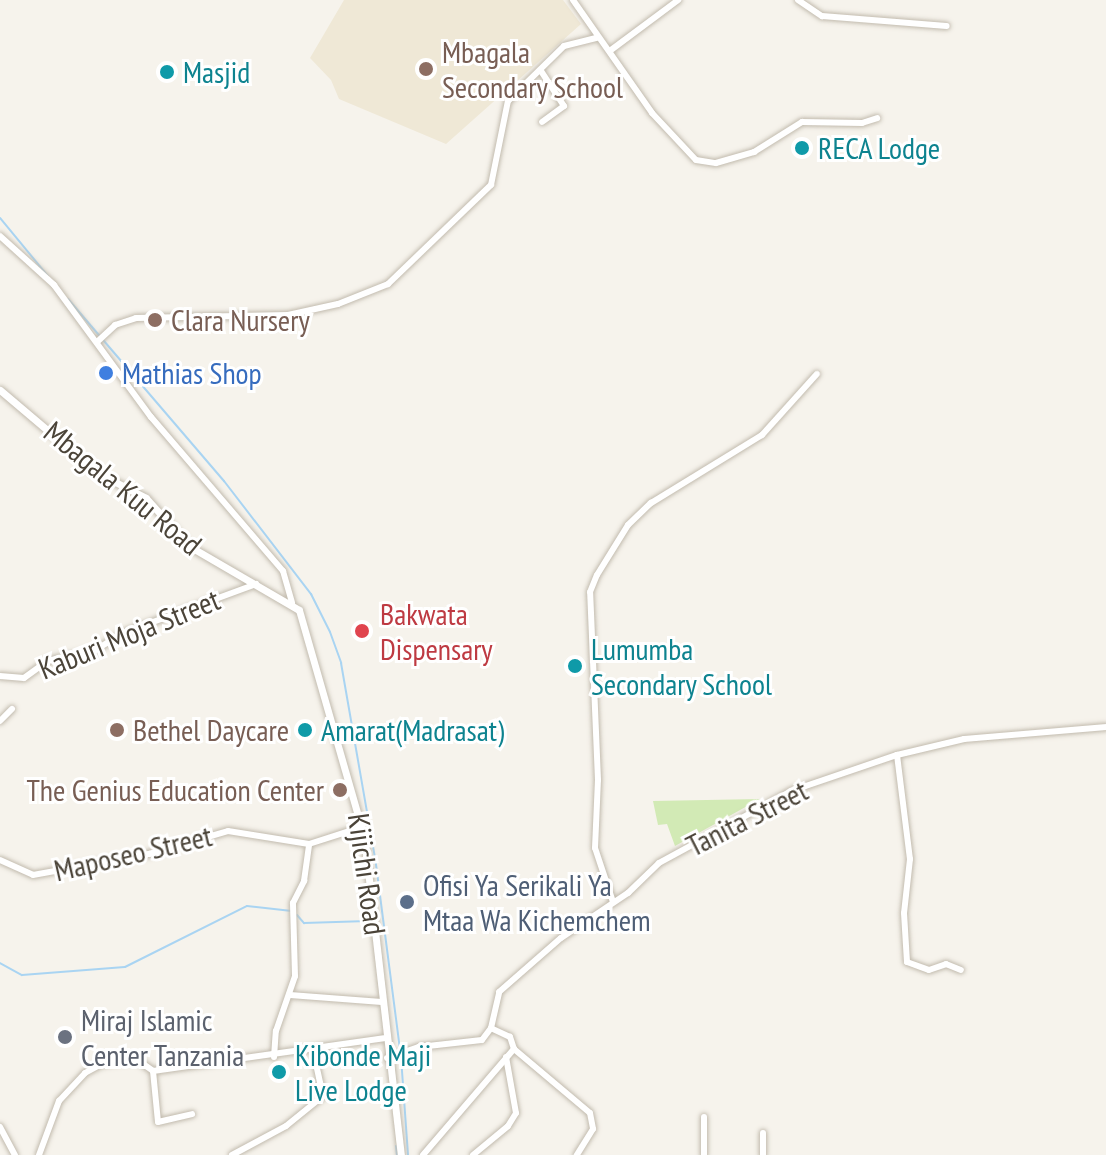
<!DOCTYPE html>
<style>
body{margin:0}
#map{position:relative;width:1106px;height:1155px;overflow:hidden;background:#f6f3ec;font-family:"PT Sans Narrow",sans-serif}
div>[style]{position:absolute}
[style*='--x']{left:calc(var(--x)*1px);top:calc(var(--y)*1px);width:calc(var(--w)*1px);rotate:calc(var(--a)*1deg)}
.education>*{inset:0;background:#efe8d6}
.green>*{inset:0;background:#d2eab5}
.stream>*{height:2px;margin:-1px;padding:0 1px;transform-origin:1px;border-radius:1px;background:#a9d4f2}
.roads{filter:drop-shadow(0 0 2px #c2bbae) drop-shadow(0 0 2px #c2bbae)}
.minor>*{height:6px;margin:-3px;padding:0 3px;transform-origin:3px;border-radius:3px;background:#fff}
.tertiary>*{height:7px;margin:-3.5px;padding:0 3.5px;transform-origin:3.5px;border-radius:3.5px;background:#fff}
.dots>*{width:22px;height:22px;translate:-50% -50%;box-sizing:border-box;border:4px solid #fff;border-radius:50%}
span{translate:-50% -50%;white-space:nowrap;text-align:center;line-height:1.15;-webkit-text-stroke:6px #fff;paint-order:stroke}
.education-label{font-size:30px;color:#785e54}
.left{translate:0 -50%;text-align:left}
.right{translate:-100% -50%;text-align:right}
.culture-label{font-size:30px;color:#0d838f}
.shop-label{font-size:30px;color:#366cbe}
.street-label{font-size:30px;color:#4b4439}
.health-label{font-size:30px;color:#be3a42}
.service-label{font-size:30px;color:#4e5e75}
.worship-label{font-size:30px;color:#5b616d}
</style>
<div id="map">
<div class="education">
<i style="clip-path:polygon(344px 0,563px 0,581px 24px,446px 144px,339px 99px,331px 80px,310px 58px)"></i>
</div>
<div class="green">
<i style="clip-path:polygon(760px 799px,675px 846px,667px 824px,658px 825px,653px 801px)"></i>
</div>
<div class="stream">
<i style="--x:0;--y:218;--w:75;--a:50.4"></i>
<i style="--x:68;--y:299;--w:240;--a:49.4"></i>
<i style="--x:224;--y:481;--w:143;--a:52.4"></i>
<i style="--x:311;--y:594;--w:42;--a:63.4"></i>
<i style="--x:330;--y:632;--w:33;--a:70"></i>
<i style="--x:341;--y:663;--w:197;--a:80.1"></i>
<i style="--x:375;--y:857;--w:195;--a:82.6"></i>
<i style="--x:297;--y:915;--w:11;--a:49"></i>
<i style="--x:304;--y:923;--w:64;--a:-1.8"></i>
<i style="--x:0;--y:963;--w:25;--a:29"></i>
<i style="--x:22;--y:975;--w:103;--a:-4.4"></i>
<i style="--x:125;--y:967;--w:136;--a:-26.6"></i>
<i style="--x:247;--y:906;--w:45;--a:6.3"></i>
<i style="--x:401;--y:1057;--w:98;--a:85.9"></i>
<i style="--x:396;--y:1146;--w:9;--a:84"></i>
</div>
<div class="roads">
<div class="minor">
<i style="--x:573;--y:0;--w:138;--a:55"></i>
<i style="--x:652;--y:113;--w:64;--a:46.9"></i>
<i style="--x:696;--y:160;--w:20;--a:9"></i>
<i style="--x:716;--y:163;--w:40;--a:-16"></i>
<i style="--x:754;--y:152;--w:57;--a:-32"></i>
<i style="--x:802;--y:122;--w:60;--a:1"></i>
<i style="--x:862;--y:123;--w:16;--a:-18"></i>
<i style="--x:798;--y:0;--w:29;--a:34"></i>
<i style="--x:822;--y:16;--w:125;--a:4.6"></i>
<i style="--x:611;--y:50;--w:84;--a:-36.7"></i>
<i style="--x:541;--y:71;--w:42;--a:56.7"></i>
<i style="--x:564;--y:106;--w:27;--a:144"></i>
<i style="--x:0;--y:236;--w:73;--a:42.2"></i>
<i style="--x:54;--y:285;--w:164;--a:53.7"></i>
<i style="--x:151;--y:417;--w:203;--a:49.4"></i>
<i style="--x:283;--y:571;--w:33;--a:74"></i>
<i style="--x:97;--y:342;--w:25;--a:-43"></i>
<i style="--x:115;--y:325;--w:22;--a:-18"></i>
<i style="--x:136;--y:318;--w:152;--a:-1.1"></i>
<i style="--x:288;--y:315;--w:51;--a:-12.4"></i>
<i style="--x:338;--y:304;--w:54;--a:-21.8"></i>
<i style="--x:388;--y:284;--w:143;--a:-43.9"></i>
<i style="--x:491;--y:185;--w:86;--a:-78.6"></i>
<i style="--x:508;--y:101;--w:78;--a:-44.5"></i>
<i style="--x:564;--y:46;--w:34;--a:-14"></i>
<i style="--x:0;--y:676;--w:24;--a:5"></i>
<i style="--x:24;--y:678;--w:29;--a:-36"></i>
<i style="--x:47;--y:661;--w:48;--a:-12"></i>
<i style="--x:94;--y:651;--w:34;--a:-32"></i>
<i style="--x:123;--y:633;--w:142;--a:-20.2"></i>
<i style="--x:0;--y:721;--w:17;--a:-45"></i>
<i style="--x:897;--y:755;--w:105;--a:82.9"></i>
<i style="--x:910;--y:859;--w:54;--a:96.3"></i>
<i style="--x:904;--y:913;--w:49;--a:86.5"></i>
<i style="--x:907;--y:962;--w:23;--a:20"></i>
<i style="--x:929;--y:970;--w:18;--a:-19"></i>
<i style="--x:946;--y:964;--w:16;--a:22"></i>
<i style="--x:0;--y:860;--w:36;--a:24"></i>
<i style="--x:33;--y:875;--w:118;--a:-10.3"></i>
<i style="--x:149;--y:854;--w:82;--a:-16.2"></i>
<i style="--x:228;--y:831;--w:82;--a:9.1"></i>
<i style="--x:309;--y:844;--w:56;--a:-17.8"></i>
<i style="--x:613;--y:902;--w:57;--a:-108.4"></i>
<i style="--x:595;--y:848;--w:68;--a:-87.5"></i>
<i style="--x:598;--y:780;--w:188;--a:-92.4"></i>
<i style="--x:590;--y:592;--w:18;--a:-68"></i>
<i style="--x:597;--y:575;--w:59;--a:-58.2"></i>
<i style="--x:628;--y:525;--w:32;--a:-44"></i>
<i style="--x:651;--y:503;--w:130;--a:-31.5"></i>
<i style="--x:762;--y:435;--w:82;--a:-48"></i>
<i style="--x:290;--y:995;--w:92;--a:4.4"></i>
<i style="--x:514;--y:1049;--w:99;--a:40.1"></i>
<i style="--x:590;--y:1113;--w:16;--a:79"></i>
<i style="--x:593;--y:1129;--w:31;--a:122"></i>
<i style="--x:274;--y:1057;--w:26;--a:-86"></i>
<i style="--x:276;--y:1031;--w:58;--a:-70.9"></i>
<i style="--x:295;--y:976;--w:73;--a:-91.6"></i>
<i style="--x:293;--y:903;--w:25;--a:-63"></i>
<i style="--x:304;--y:881;--w:37;--a:-82"></i>
<i style="--x:387;--y:1058;--w:34;--a:-19"></i>
<i style="--x:419;--y:1047;--w:63;--a:-6.3"></i>
<i style="--x:482;--y:1040;--w:15;--a:-53"></i>
<i style="--x:153;--y:1071;--w:233;--a:-8.1"></i>
<i style="--x:153;--y:1071;--w:51;--a:84.4"></i>
<i style="--x:158;--y:1122;--w:35;--a:-13"></i>
<i style="--x:0;--y:1127;--w:32;--a:62"></i>
<i style="--x:763;--y:1133;--w:22;--a:90"></i>
<i style="--x:39;--y:1155;--w:58;--a:-69.7"></i>
<i style="--x:59;--y:1101;--w:38;--a:-47"></i>
<i style="--x:85;--y:1073;--w:18;--a:-29"></i>
<i style="--x:101;--y:1064;--w:35;--a:-8"></i>
<i style="--x:136;--y:1059;--w:21;--a:35"></i>
<i style="--x:232;--y:1155;--w:61;--a:-28.2"></i>
<i style="--x:286;--y:1126;--w:48;--a:-39"></i>
<i style="--x:323;--y:1096;--w:47;--a:-102.3"></i>
<i style="--x:423;--y:1155;--w:140;--a:-49.4"></i>
<i style="--x:514;--y:1049;--w:13;--a:-108"></i>
<i style="--x:510;--y:1037;--w:21;--a:-155"></i>
<i style="--x:491;--y:1028;--w:37;--a:-77"></i>
<i style="--x:499;--y:992;--w:82;--a:-41.1"></i>
<i style="--x:561;--y:938;--w:81;--a:-33.9"></i>
<i style="--x:628;--y:893;--w:43;--a:-44.1"></i>
<i style="--x:659;--y:863;--w:150;--a:-28.6"></i>
<i style="--x:791;--y:791;--w:112;--a:-18.8"></i>
<i style="--x:897;--y:755;--w:69;--a:-13.4"></i>
<i style="--x:964;--y:739;--w:143;--a:-4.8"></i>
<i style="--x:473;--y:1155;--w:45;--a:-39.6"></i>
<i style="--x:508;--y:1126;--w:15;--a:-58"></i>
<i style="--x:516;--y:1113;--w:57;--a:-100.1"></i>
<i style="--x:704;--y:1155;--w:38;--a:-90"></i>
</div>
<div class="tertiary">
<i style="--x:0;--y:390;--w:128;--a:40.3"></i>
<i style="--x:98;--y:473;--w:54;--a:27.5"></i>
<i style="--x:146;--y:498;--w:64;--a:48.1"></i>
<i style="--x:189;--y:546;--w:127;--a:30.2"></i>
<i style="--x:299;--y:610;--w:235;--a:74"></i>
<i style="--x:364;--y:836;--w:321;--a:83.4"></i>
</div>
</div>
<div class="dots">
<i style="left:426px;top:69px;background:#8d6e63"></i>
<i style="left:167px;top:72px;background:#0f9aa8"></i>
<i style="left:802px;top:148px;background:#0f9aa8"></i>
<i style="left:155px;top:320px;background:#8d6e63"></i>
<i style="left:106px;top:373px;background:#3f7fe0"></i>
<i style="left:362px;top:631px;background:#e0444e"></i>
<i style="left:575px;top:666px;background:#0f9aa8"></i>
<i style="left:117px;top:730px;background:#8d6e63"></i>
<i style="left:305px;top:730px;background:#0f9aa8"></i>
<i style="left:340px;top:790px;background:#8d6e63"></i>
<i style="left:407px;top:902px;background:#5c6f8a"></i>
<i style="left:65px;top:1037px;background:#6b7280"></i>
<i style="left:279px;top:1072px;background:#0f9aa8"></i>
</div>
<div class="education-label">
<span class="left" style="left:442px;top:69px">Mbagala<br>Secondary School</span>
<span class="left" style="left:171px;top:320px">Clara Nursery</span>
<span class="left" style="left:133px;top:730px">Bethel Daycare</span>
<span class="right" style="left:324px;top:790px">The Genius Education Center</span>
</div>
<div class="culture-label">
<span class="left" style="left:183px;top:72px">Masjid</span>
<span class="left" style="left:818px;top:148px">RECA Lodge</span>
<span class="left" style="left:591px;top:666px">Lumumba<br>Secondary School</span>
<span class="left" style="left:321px;top:730px">Amarat(Madrasat)</span>
<span class="left" style="left:295px;top:1072px">Kibonde Maji<br>Live Lodge</span>
</div>
<div class="shop-label">
<span class="left" style="left:122px;top:373px">Mathias Shop</span>
</div>
<div class="street-label">
<span style="left:123px;top:488px;rotate:39deg">Mbagala Kuu Road</span>
<span style="left:129px;top:634px;rotate:-22deg">Kaburi Moja Street</span>
<span style="left:747px;top:818px;rotate:-27deg">Tanita Street</span>
<span style="left:133px;top:853px;rotate:-13deg">Maposeo Street</span>
<span style="left:367px;top:874px;rotate:82deg">Kijichi Road</span>
</div>
<div class="health-label">
<span class="left" style="left:380px;top:631px">Bakwata<br>Dispensary</span>
</div>
<div class="service-label">
<span class="left" style="left:423px;top:902px">Ofisi Ya Serikali Ya<br>Mtaa Wa Kichemchem</span>
</div>
<div class="worship-label">
<span class="left" style="left:81px;top:1037px">Miraj Islamic<br>Center Tanzania</span>
</div>
</div>
